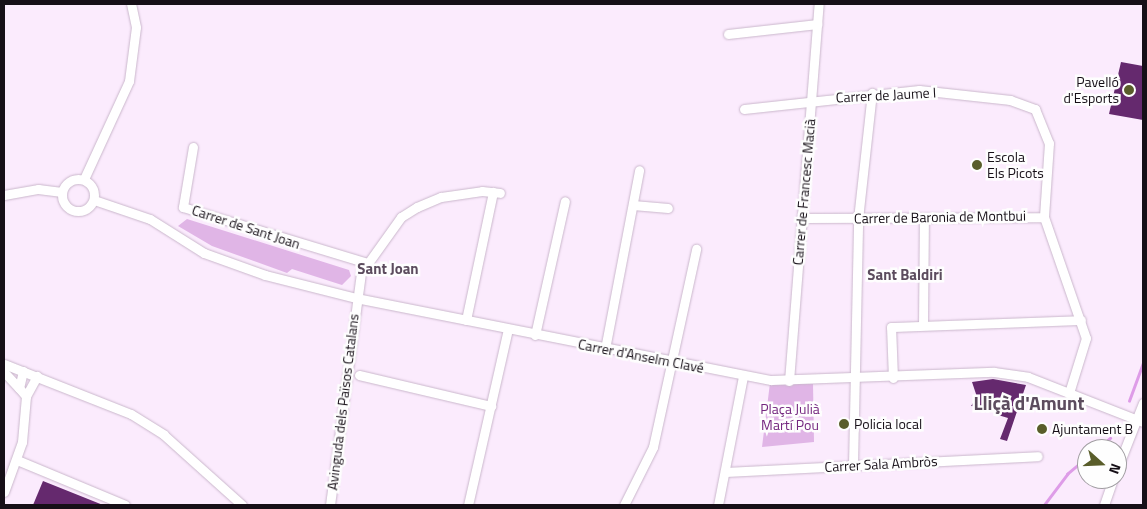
<!DOCTYPE html>
<meta charset="utf-8">
<style>
body{margin:0}
#map{position:relative;width:1147px;height:509px;overflow:hidden;background:#fbebfd;font-family:"Titillium Web",sans-serif}
div>[style]{position:absolute}
[style*='--x']{left:calc(var(--x)*1px);top:calc(var(--y)*1px);width:calc(var(--w)*1px);rotate:calc(var(--a)*1deg)}
.green>*{inset:0;background:#e0b5e6}
.stream>*{height:2.5px;margin:-1.25px;padding:0 1.25px;transform-origin:1.25px;border-radius:1.25px;background:#de9ce8}
.building>*{inset:0;background:#65296e}
.roads{filter:drop-shadow(0 0 1px #cab7cc) drop-shadow(0 0 1px #cab7cc)}
.minor>*{height:9px;margin:-4.5px;padding:0 4.5px;transform-origin:4.5px;border-radius:4.5px;background:#fff}
.minor>.ring{margin:-4.5px;padding:0;box-sizing:content-box;background:none;border:9px solid #fff;border-radius:50%}
.dots>*{width:14px;height:14px;translate:-50% -50%;box-sizing:border-box;border:2px solid #fefefe;border-radius:50%}
span{translate:-50% -50%;white-space:nowrap;text-align:center;line-height:1.15;-webkit-text-stroke:5px #fefefe;paint-order:stroke}
.poi-label{font-size:14px;color:#160f17}
.right{translate:-100% -50%;text-align:right}
.left{translate:0 -50%;text-align:left}
.street-label{font-size:14px;color:#160f17}
.park-label{font-size:14px;color:#74267f}
.neighbourhood-label{font-size:15px;color:#5c4c5e;font-weight:700}
.district-label{font-size:19px;color:#5c4c5e;font-weight:700}
.frame{position:absolute;inset:0;border:5px solid #160f17;pointer-events:none}
.north{position:absolute;left:1077px;top:439px;width:50px;height:50px;box-sizing:border-box;background:#fefefe;border:1px solid #a19ea2;border-radius:50%;rotate:110deg;font-size:14px;font-weight:700;line-height:20px;text-align:center;color:#160f17}
.north::after{content:'';display:block;margin:auto;width:18px;height:22px;background:#595d2a;clip-path:polygon(50% 0,100% 100%,50% 72%,0 100%)}
</style>
<div id="map">
<div class="green">
<i style="clip-path:polygon(187px 219px,349px 270px,351px 276px,342px 285px,292px 269px,287px 273px,212px 246px,178px 226px)"></i>
<i style="clip-path:polygon(770px 383px,813px 384px,814px 442px,762px 447px)"></i>
</div>
<div class="stream">
<i style="--x:1129;--y:401;--w:40;--a:-69.8"></i>
<i style="--x:1097;--y:449;--w:17;--a:-40"></i>
<i style="--x:1044;--y:505;--w:39;--a:-53"></i>
<i style="--x:1067;--y:474;--w:26;--a:-40"></i>
</div>
<div class="building">
<i style="clip-path:polygon(1121px 62px,1143px 66px,1143px 120px,1109px 114px)"></i>
<i style="clip-path:polygon(993px 379px,1026px 385px,1007px 441px,1000px 439px,1008px 418px,998px 415px,1001px 402px,988px 397px,984px 407px,971px 406px,977px 397px,972px 382px)"></i>
<i style="clip-path:polygon(43px 481px,103px 505px,33px 505px)"></i>
</div>
<div class="roads">
<div class="minor">
<i style="--x:728;--y:34;--w:90;--a:-6.4"></i>
<i style="--x:744;--y:109;--w:176;--a:-6.2"></i>
<i style="--x:919;--y:90;--w:92;--a:6.3"></i>
<i style="--x:1010;--y:100;--w:27;--a:20"></i>
<i style="--x:1035;--y:109;--w:37;--a:68"></i>
<i style="--x:1049;--y:143;--w:74;--a:93.9"></i>
<i style="--x:1044;--y:217;--w:128;--a:70.9"></i>
<i style="--x:1086;--y:338;--w:58;--a:107.2"></i>
<i style="--x:193;--y:147;--w:61;--a:99.5"></i>
<i style="--x:183;--y:207;--w:192;--a:16.9"></i>
<i class="ring" style="left:62px;top:179px;width:23px;height:23px"></i>
<i style="--x:84;--y:179;--w:108;--a:-65.3"></i>
<i style="--x:129;--y:81;--w:54;--a:-82.6"></i>
<i style="--x:136;--y:27;--w:24;--a:-102"></i>
<i style="--x:4;--y:195;--w:35;--a:-10"></i>
<i style="--x:38;--y:189;--w:24;--a:7"></i>
<i style="--x:94;--y:200;--w:59;--a:18.7"></i>
<i style="--x:150;--y:219;--w:64;--a:32.2"></i>
<i style="--x:204;--y:253;--w:65;--a:19.8"></i>
<i style="--x:265;--y:275;--w:94;--a:14.2"></i>
<i style="--x:356;--y:298;--w:423;--a:11.2"></i>
<i style="--x:771;--y:380;--w:223;--a:-2.1"></i>
<i style="--x:994;--y:372;--w:34;--a:8"></i>
<i style="--x:1028;--y:377;--w:123;--a:21.4"></i>
<i style="--x:633;--y:205;--w:35;--a:5"></i>
<i style="--x:801;--y:218;--w:243;--a:-0.2"></i>
<i style="--x:466;--y:320;--w:131;--a:-78.1"></i>
<i style="--x:923;--y:325;--w:106;--a:-89.5"></i>
<i style="--x:535;--y:335;--w:137;--a:-77.4"></i>
<i style="--x:605;--y:349;--w:182;--a:-79.2"></i>
<i style="--x:4;--y:364;--w:136;--a:21.5"></i>
<i style="--x:131;--y:414;--w:39;--a:32"></i>
<i style="--x:164;--y:435;--w:105;--a:41.9"></i>
<i style="--x:23;--y:371;--w:17;--a:103"></i>
<i style="--x:19;--y:388;--w:11;--a:49"></i>
<i style="--x:4;--y:372;--w:22;--a:47"></i>
<i style="--x:359;--y:375;--w:136;--a:13.2"></i>
<i style="--x:893;--y:378;--w:51;--a:-92.2"></i>
<i style="--x:891;--y:327;--w:190;--a:-2.1"></i>
<i style="--x:789;--y:381;--w:378;--a:-85.5"></i>
<i style="--x:17;--y:460;--w:117;--a:22.6"></i>
<i style="--x:853;--y:465;--w:246;--a:-88.8"></i>
<i style="--x:858;--y:219;--w:127;--a:-83.7"></i>
<i style="--x:1117;--y:469;--w:71;--a:-68.5"></i>
<i style="--x:725;--y:472;--w:313;--a:-2.9"></i>
<i style="--x:4;--y:492;--w:53;--a:-70.2"></i>
<i style="--x:22;--y:442;--w:46;--a:-85"></i>
<i style="--x:26;--y:396;--w:23;--a:-61"></i>
<i style="--x:330;--y:505;--w:234;--a:-82.4"></i>
<i style="--x:361;--y:273;--w:69;--a:-54.5"></i>
<i style="--x:401;--y:217;--w:19;--a:-32"></i>
<i style="--x:417;--y:207;--w:26;--a:-23"></i>
<i style="--x:441;--y:197;--w:41;--a:-8.3"></i>
<i style="--x:482;--y:191;--w:18;--a:6"></i>
<i style="--x:468;--y:505;--w:180;--a:-77.2"></i>
<i style="--x:624;--y:505;--w:65;--a:-63.4"></i>
<i style="--x:653;--y:447;--w:203;--a:-77.7"></i>
<i style="--x:718;--y:505;--w:131;--a:-79"></i>
<i style="--x:1104;--y:505;--w:28;--a:-71"></i>
</div>
</div>
<div class="dots">
<i style="left:1129px;top:90px;background:#595d2a"></i>
<i style="left:977px;top:165px;background:#595d2a"></i>
<i style="left:844px;top:424px;background:#595d2a"></i>
<i style="left:1042px;top:429px;background:#595d2a"></i>
</div>
<div class="poi-label">
<span class="right" style="left:1119px;top:90px">Pavelló<br>d'Esports</span>
<span class="left" style="left:987px;top:165px">Escola<br>Els Picots</span>
<span class="left" style="left:854px;top:424px">Policia local</span>
<span class="left" style="left:1052px;top:429px">Ajuntament B</span>
</div>
<div class="street-label">
<span style="left:886px;top:95px;rotate:-3deg">Carrer de Jaume I</span>
<span style="left:804px;top:192px;rotate:-85deg">Carrer de Francesc Macià</span>
<span style="left:940px;top:217px;rotate:-1deg">Carrer de Baronia de Montbui</span>
<span style="left:246px;top:227px;rotate:18deg">Carrer de Sant Joan</span>
<span style="left:641px;top:356px;rotate:11deg">Carrer d'Anselm Clavé</span>
<span style="left:343px;top:402px;rotate:-83deg">Avinguda dels Països Catalans</span>
<span style="left:881px;top:464px;rotate:-3deg">Carrer Sala Ambròs</span>
</div>
<div class="park-label">
<span style="left:790px;top:417px">Plaça Julià<br>Martí Pou</span>
</div>
<div class="neighbourhood-label">
<span style="left:388px;top:269px">Sant Joan</span>
<span style="left:905px;top:275px">Sant Baldiri</span>
</div>
<div class="district-label">
<span style="left:1029px;top:403px">Lliçà d'Amunt</span>
</div>
<div class="frame"></div>
<div class="north">N</div>
</div>
